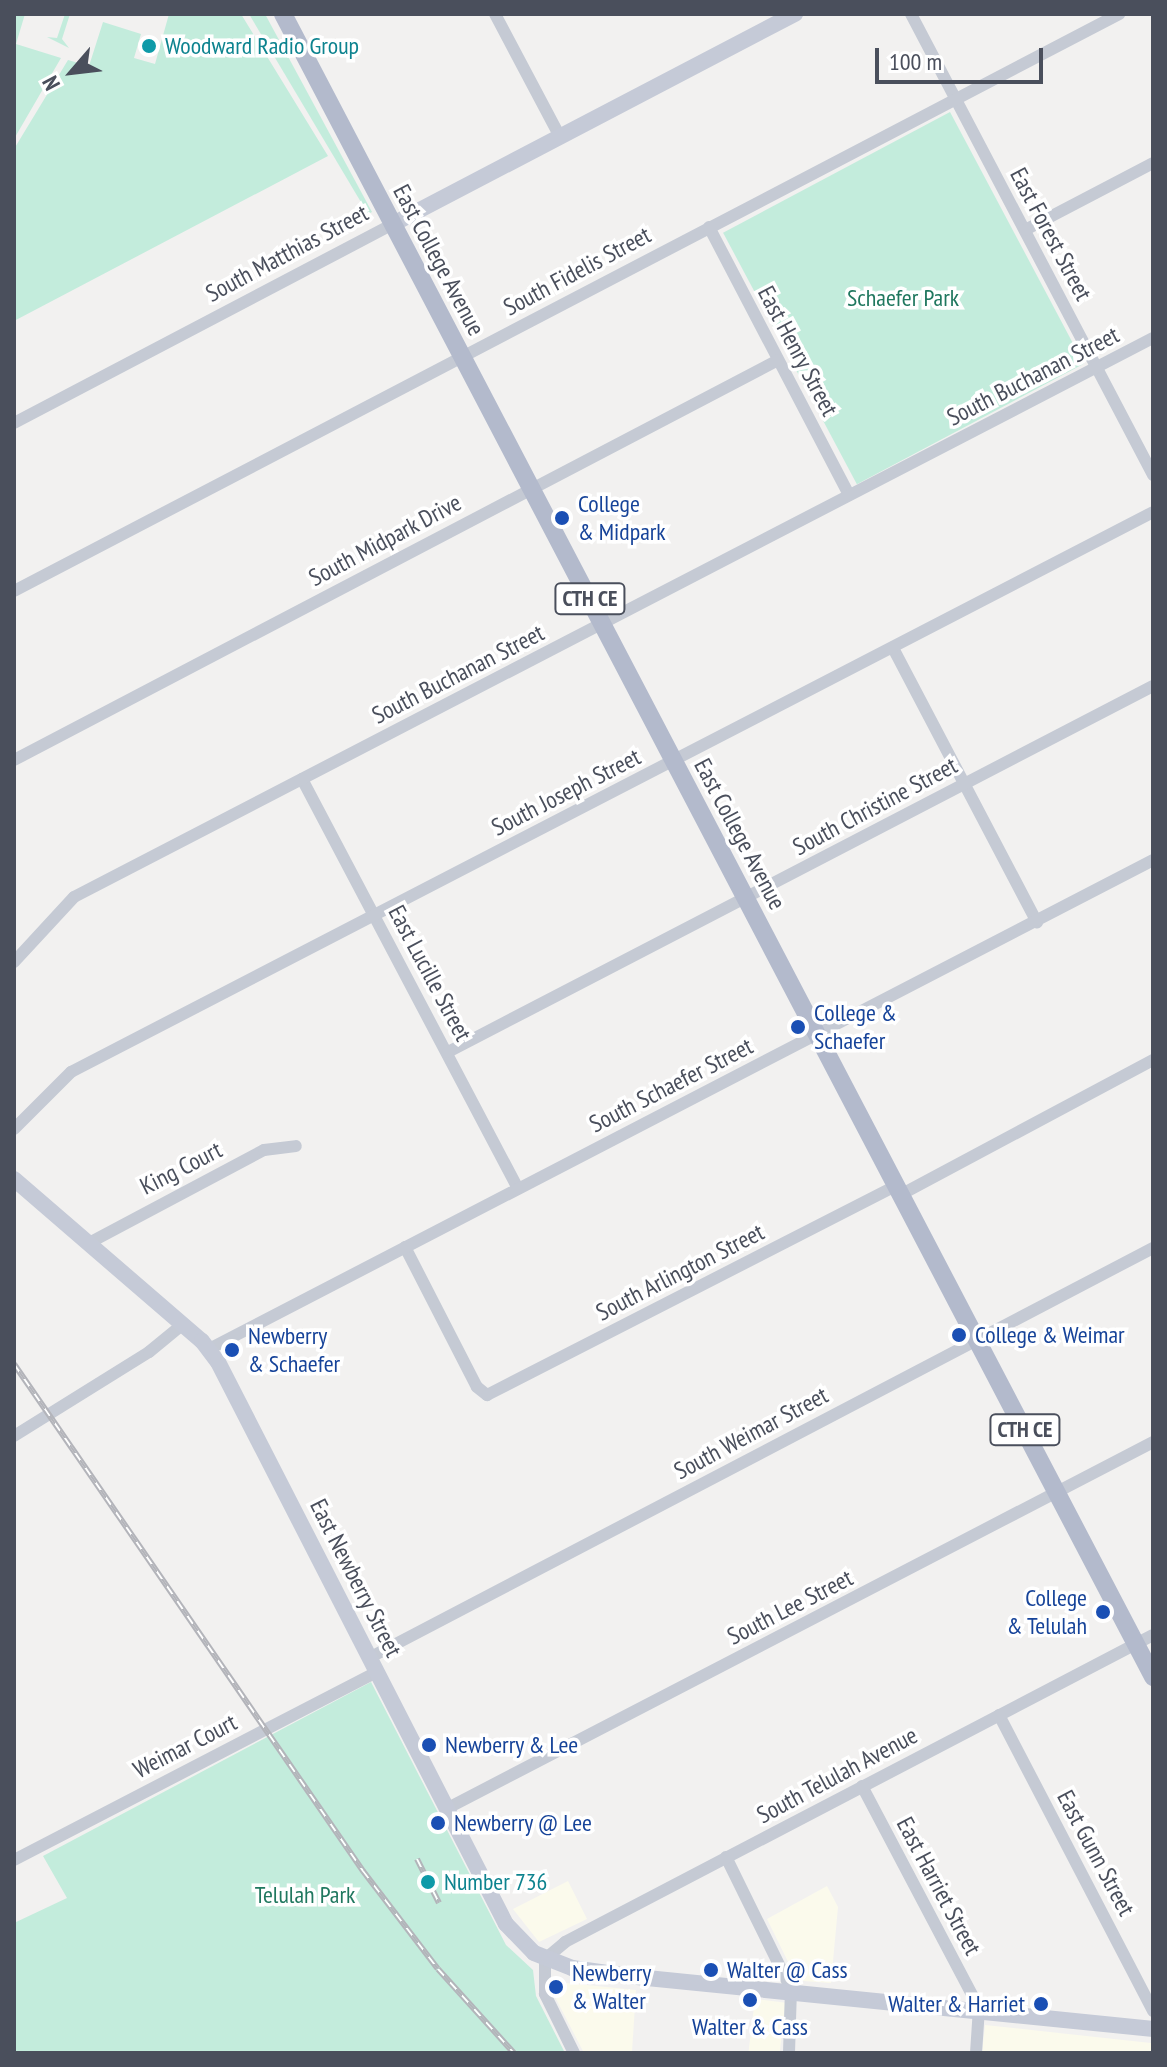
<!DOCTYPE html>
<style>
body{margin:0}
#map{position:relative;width:1167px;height:2067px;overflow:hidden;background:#f2f1f0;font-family:"PT Sans Narrow",sans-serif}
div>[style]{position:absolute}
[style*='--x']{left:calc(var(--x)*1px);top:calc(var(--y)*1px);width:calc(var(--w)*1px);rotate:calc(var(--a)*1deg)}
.commercial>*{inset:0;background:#fbfaec;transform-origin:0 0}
.green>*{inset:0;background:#c3ecdc;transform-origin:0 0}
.street>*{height:12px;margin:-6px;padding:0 6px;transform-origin:6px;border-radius:6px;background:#c5cad4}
.secondary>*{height:16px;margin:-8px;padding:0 8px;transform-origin:8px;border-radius:8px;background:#c5cad7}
.primary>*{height:18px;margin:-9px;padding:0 9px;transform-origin:9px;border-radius:9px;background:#b3bacc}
.rail>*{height:6px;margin-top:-3px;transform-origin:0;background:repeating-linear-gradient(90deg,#fff 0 9px,#b3b4ba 0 18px);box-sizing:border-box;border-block:2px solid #b3b4ba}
.dots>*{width:22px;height:22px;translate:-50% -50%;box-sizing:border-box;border:4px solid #fff;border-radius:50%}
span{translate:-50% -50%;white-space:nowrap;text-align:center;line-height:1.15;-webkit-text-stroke:7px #fff;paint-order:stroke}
.shield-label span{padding:2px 6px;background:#fff;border:2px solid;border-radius:6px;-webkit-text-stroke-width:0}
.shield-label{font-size:22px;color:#4a4f5c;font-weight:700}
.culture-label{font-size:24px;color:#0d838f}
.left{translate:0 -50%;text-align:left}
.street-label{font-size:24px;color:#4a4f5c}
.park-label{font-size:24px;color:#20785f}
.transit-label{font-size:24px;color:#164399}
.right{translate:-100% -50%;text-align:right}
.frame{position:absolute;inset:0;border:16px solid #4a4f5c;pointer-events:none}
.north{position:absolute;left:32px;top:32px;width:80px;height:80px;-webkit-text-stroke:6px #fff;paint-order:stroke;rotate:242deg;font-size:22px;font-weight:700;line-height:32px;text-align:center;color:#4a4f5c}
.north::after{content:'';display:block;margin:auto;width:28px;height:36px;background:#4a4f5c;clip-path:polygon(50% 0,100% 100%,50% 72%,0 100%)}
.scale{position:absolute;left:875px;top:48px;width:168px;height:36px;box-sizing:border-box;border:4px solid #4a4f5c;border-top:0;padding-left:10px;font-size:24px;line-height:28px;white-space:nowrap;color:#4a4f5c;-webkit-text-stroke:6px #fff;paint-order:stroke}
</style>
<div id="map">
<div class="commercial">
<i style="clip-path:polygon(568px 1881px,587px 1919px,539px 1942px,513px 1909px)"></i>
<i style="clip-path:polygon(827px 1886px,838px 1907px,831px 1983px,803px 1981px,796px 1978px,767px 1919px)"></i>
<i style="clip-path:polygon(557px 1982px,636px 1990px,632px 2052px,584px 2053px,555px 1997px)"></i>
<i style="left:755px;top:1999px;width:31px;height:54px;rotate:7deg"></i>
<i style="clip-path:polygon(985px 2025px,1151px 2043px,1151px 2053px,982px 2053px)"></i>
</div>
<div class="green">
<i style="clip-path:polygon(14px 14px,25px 14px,16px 44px,61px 58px,14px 139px)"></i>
<i style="clip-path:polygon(65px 14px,70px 14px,62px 39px,69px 48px,47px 37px,57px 38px)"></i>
<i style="clip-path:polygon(169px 14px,241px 14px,328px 156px,14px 321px,14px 149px,68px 60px,89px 66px,103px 22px,141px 34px,134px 58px,155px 64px)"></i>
<i style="clip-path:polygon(249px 14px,265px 14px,372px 212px,368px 214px)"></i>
<i style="left:950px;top:112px;width:285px;height:257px;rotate:62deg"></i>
<i style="clip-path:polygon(371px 1682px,506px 1945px,533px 1970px,536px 1996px,565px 2053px,14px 2053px,14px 1923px,67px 1898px,43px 1856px)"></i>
</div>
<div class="street">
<i style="--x:495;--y:14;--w:139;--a:62.1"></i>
<i style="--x:911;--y:14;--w:521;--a:62.3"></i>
<i style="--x:709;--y:227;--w:302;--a:62.4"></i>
<i style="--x:1025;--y:230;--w:144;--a:-27.6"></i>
<i style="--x:14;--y:423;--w:428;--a:-27.7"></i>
<i style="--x:14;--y:591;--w:1247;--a:-27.57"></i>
<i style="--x:893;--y:648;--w:310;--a:62.3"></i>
<i style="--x:14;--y:760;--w:862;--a:-27.63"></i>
<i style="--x:302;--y:779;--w:463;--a:62.2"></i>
<i style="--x:14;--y:962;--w:88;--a:-47.3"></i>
<i style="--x:74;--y:897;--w:1215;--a:-27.39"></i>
<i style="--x:448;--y:1052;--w:794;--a:-27.44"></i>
<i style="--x:14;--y:1129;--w:81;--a:-45"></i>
<i style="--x:71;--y:1072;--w:1218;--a:-27.36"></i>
<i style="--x:902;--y:1194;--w:285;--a:-28.1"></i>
<i style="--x:89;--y:1243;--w:198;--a:-28"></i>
<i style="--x:264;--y:1150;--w:32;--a:-7"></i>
<i style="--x:405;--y:1247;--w:157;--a:62.8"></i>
<i style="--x:477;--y:1387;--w:13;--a:39"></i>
<i style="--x:487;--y:1395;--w:461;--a:-27.1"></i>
<i style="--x:209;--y:1349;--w:1063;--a:-27.38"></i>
<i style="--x:14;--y:1436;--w:159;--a:-31.9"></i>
<i style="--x:149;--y:1352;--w:44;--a:-39.5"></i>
<i style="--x:369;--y:1658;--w:885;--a:-27.61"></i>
<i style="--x:999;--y:1715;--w:334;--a:62.5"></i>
<i style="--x:862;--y:1786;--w:251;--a:62.2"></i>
<i style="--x:979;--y:2008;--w:45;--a:93.8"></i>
<i style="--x:446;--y:1809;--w:797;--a:-27.43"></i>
<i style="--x:726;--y:1857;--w:147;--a:63.8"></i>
<i style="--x:791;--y:1989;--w:64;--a:91.8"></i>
<i style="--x:14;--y:1860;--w:408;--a:-27.4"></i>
<i style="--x:574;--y:2053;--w:66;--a:-116.2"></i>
<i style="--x:545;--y:1994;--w:35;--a:-90"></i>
<i style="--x:545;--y:1959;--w:26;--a:-40"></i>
<i style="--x:565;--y:1942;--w:663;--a:-27.57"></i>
</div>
<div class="secondary">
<i style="--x:393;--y:224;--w:454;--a:-27.6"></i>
<i style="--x:14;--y:1179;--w:248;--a:40.8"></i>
<i style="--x:202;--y:1341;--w:26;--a:53"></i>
<i style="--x:218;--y:1362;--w:631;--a:62.87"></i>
<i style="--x:506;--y:1924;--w:40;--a:46"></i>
<i style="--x:534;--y:1953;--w:41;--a:21.5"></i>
<i style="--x:572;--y:1968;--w:66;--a:7.9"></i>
<i style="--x:637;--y:1977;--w:519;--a:5.75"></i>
</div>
<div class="primary">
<i style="--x:283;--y:14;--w:1877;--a:62.38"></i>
</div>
<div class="rail">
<i style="--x:14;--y:1364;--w:616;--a:55.46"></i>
<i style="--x:363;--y:1871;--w:123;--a:52.6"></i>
<i style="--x:438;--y:1969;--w:113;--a:47.9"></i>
<i style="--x:417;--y:1859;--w:49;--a:63.4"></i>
</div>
<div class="dots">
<i style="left:149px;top:46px;background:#0f9aa8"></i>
<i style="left:562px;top:518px;background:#1a4fb4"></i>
<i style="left:798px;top:1027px;background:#1a4fb4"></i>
<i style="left:959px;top:1335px;background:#1a4fb4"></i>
<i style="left:232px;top:1350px;background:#1a4fb4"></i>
<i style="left:1103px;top:1612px;background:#1a4fb4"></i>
<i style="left:429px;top:1745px;background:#1a4fb4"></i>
<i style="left:438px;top:1823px;background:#1a4fb4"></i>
<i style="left:428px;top:1882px;background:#0f9aa8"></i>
<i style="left:711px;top:1970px;background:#1a4fb4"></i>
<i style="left:556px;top:1987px;background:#1a4fb4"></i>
<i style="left:750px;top:2000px;background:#1a4fb4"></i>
<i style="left:1041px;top:2004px;background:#1a4fb4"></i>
</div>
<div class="shield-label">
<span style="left:590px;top:599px">CTH CE</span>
<span style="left:1025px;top:1430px">CTH CE</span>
</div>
<div class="culture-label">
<span class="left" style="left:165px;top:46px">Woodward Radio Group</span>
<span class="left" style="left:444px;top:1882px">Number 736</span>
</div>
<div class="street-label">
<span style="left:1051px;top:234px;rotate:62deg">East Forest Street</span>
<span style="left:287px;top:253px;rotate:-28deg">South Matthias Street</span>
<span style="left:439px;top:260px;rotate:62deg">East College Avenue</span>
<span style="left:577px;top:271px;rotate:-28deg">South Fidelis Street</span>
<span style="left:798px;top:351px;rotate:62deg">East Henry Street</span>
<span style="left:1033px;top:376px;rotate:-27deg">South Buchanan Street</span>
<span style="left:385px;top:540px;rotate:-28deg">South Midpark Drive</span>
<span style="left:458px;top:674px;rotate:-27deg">South Buchanan Street</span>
<span style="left:566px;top:792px;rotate:-27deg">South Joseph Street</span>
<span style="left:875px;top:806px;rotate:-28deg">South Christine Street</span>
<span style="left:740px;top:834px;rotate:62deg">East College Avenue</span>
<span style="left:430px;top:973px;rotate:62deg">East Lucille Street</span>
<span style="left:671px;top:1085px;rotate:-27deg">South Schaefer Street</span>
<span style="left:181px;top:1168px;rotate:-27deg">King Court</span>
<span style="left:680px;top:1272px;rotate:-27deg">South Arlington Street</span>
<span style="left:751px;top:1433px;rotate:-28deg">South Weimar Street</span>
<span style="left:356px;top:1578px;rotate:63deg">East Newberry Street</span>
<span style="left:790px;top:1607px;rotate:-27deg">South Lee Street</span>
<span style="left:185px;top:1746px;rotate:-27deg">Weimar Court</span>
<span style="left:837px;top:1775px;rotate:-28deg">South Telulah Avenue</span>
<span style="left:1096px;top:1853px;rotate:62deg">East Gunn Street</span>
<span style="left:939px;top:1886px;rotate:62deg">East Harriet Street</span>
</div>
<div class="park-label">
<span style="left:903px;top:298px">Schaefer Park</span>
<span style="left:305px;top:1895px">Telulah Park</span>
</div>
<div class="transit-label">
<span class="left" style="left:578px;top:518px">College<br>&amp; Midpark</span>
<span class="left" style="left:814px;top:1027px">College &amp;<br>Schaefer</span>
<span class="left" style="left:975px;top:1335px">College &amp; Weimar</span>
<span class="left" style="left:248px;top:1350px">Newberry<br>&amp; Schaefer</span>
<span class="right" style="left:1087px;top:1612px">College<br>&amp; Telulah</span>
<span class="left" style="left:445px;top:1745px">Newberry &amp; Lee</span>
<span class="left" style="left:454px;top:1823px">Newberry @ Lee</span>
<span class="left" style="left:727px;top:1970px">Walter @ Cass</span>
<span class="left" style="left:572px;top:1987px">Newberry<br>&amp; Walter</span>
<span class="right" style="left:1025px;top:2004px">Walter &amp; Harriet</span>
<span style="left:750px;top:2027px">Walter &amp; Cass</span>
</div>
<div class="frame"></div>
<div class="north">N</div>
<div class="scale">100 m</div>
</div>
